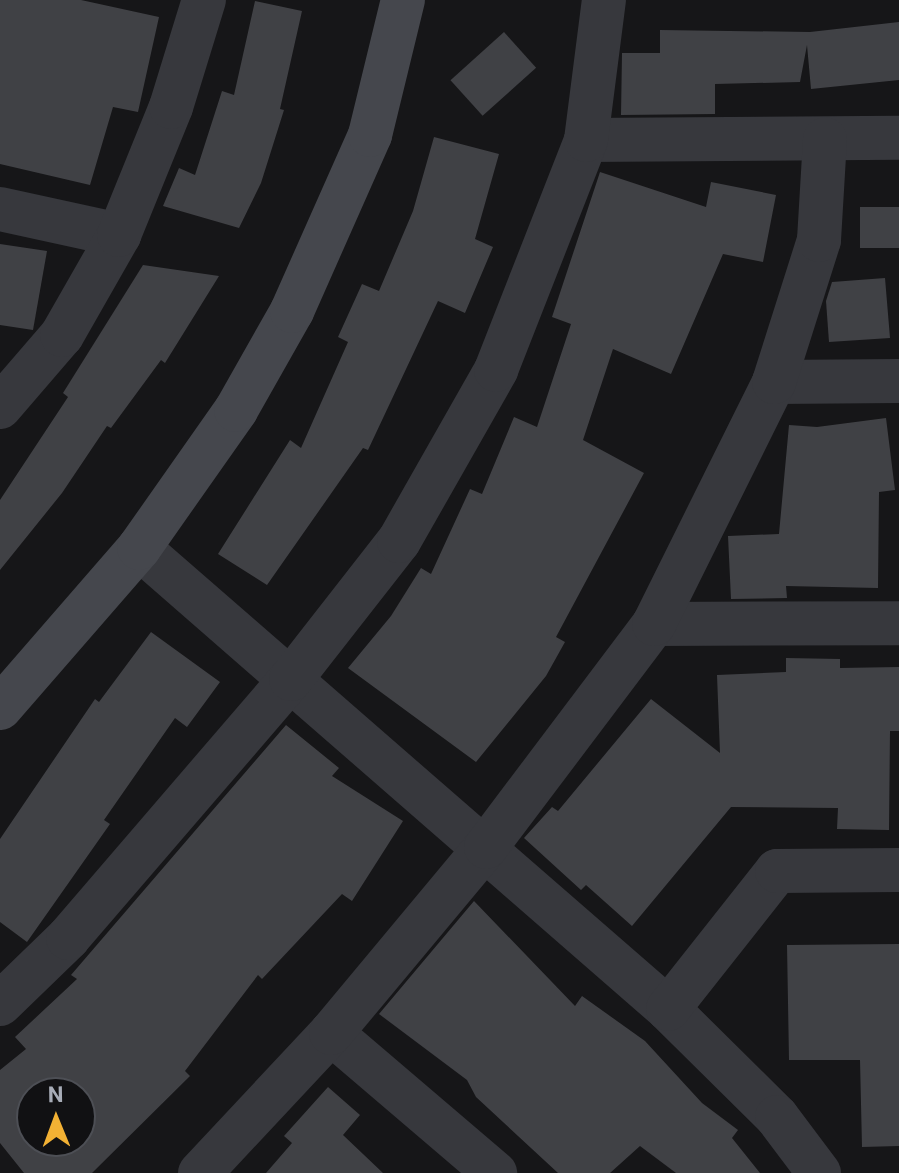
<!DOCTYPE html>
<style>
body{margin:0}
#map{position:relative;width:899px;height:1173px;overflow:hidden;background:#161618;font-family:Roboto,sans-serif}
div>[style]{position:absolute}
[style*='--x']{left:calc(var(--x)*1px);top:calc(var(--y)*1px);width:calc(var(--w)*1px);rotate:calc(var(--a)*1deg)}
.building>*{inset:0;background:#404145;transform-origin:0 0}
.street>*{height:44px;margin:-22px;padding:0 22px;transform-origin:22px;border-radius:22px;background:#37383d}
.secondary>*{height:44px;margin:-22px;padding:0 22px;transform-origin:22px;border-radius:22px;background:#45474d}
span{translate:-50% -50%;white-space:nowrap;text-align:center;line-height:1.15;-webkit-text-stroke:6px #111113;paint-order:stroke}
.north{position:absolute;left:16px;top:1077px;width:80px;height:80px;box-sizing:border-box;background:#111113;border:2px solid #4d4f55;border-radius:50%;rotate:359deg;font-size:22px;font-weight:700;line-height:32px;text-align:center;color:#a8adb8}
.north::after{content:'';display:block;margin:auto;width:28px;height:36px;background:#f2b134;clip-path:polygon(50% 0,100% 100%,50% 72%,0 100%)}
</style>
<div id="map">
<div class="building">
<i style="clip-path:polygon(0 0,81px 0,159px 17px,138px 112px,113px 107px,90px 185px,0 164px)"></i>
<i style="clip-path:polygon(255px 1px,302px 11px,280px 109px,284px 110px,261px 183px,239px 228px,163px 206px,179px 168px,195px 175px,222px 91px,234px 95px)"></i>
<i style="clip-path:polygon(899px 22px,899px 80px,811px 89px,807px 45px,800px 82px,715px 84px,715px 114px,621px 115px,622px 53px,660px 53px,660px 30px,810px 32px)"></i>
<i style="left:504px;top:32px;width:48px;height:72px;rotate:48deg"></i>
<i style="clip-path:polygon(434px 137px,499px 154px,475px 239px,493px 247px,465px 313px,438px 301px,368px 450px,363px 448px,267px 585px,218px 554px,290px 440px,301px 448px,348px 342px,338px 337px,362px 284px,379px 291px,413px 211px)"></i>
<i style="clip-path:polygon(600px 172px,706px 207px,711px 182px,776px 195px,763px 262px,723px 254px,671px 374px,613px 349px,583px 440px,644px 473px,556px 637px,565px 642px,546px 676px,476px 762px,348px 668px,391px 616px,421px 568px,431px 574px,470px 489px,482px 494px,514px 417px,537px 427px,571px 324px,552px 317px)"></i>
<i style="left:899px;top:207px;width:41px;height:39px;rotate:90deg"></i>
<i style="clip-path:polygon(0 244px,47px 251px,33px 330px,0 325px)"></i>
<i style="clip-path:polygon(143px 265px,219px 276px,165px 363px,161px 360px,111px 428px,107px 426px,62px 493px,0 570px,0 500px,68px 397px,63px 393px)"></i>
<i style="clip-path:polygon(885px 278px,890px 338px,829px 342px,826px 301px,832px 282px)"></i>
<i style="clip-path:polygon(886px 418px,895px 490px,879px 492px,878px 588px,786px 586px,787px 598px,731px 599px,728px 536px,779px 534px,789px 425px,817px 427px)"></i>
<i style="clip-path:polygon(151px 632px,220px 682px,187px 727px,175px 718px,104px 820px,110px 824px,27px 942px,0 922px,0 839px,95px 699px,99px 702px)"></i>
<i style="clip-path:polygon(786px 658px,840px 659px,840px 668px,899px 667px,899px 731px,890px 731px,889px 830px,837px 829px,838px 808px,731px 807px,632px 926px,586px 885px,581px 890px,524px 838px,552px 807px,558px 811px,651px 699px,720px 753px,717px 675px,786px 672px)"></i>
<i style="clip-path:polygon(evenodd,286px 725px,339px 768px,332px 776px,403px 821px,352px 901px,342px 894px,262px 979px,258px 975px,185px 1071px,190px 1076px,92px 1173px,24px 1173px,0 1143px,0 1070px,26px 1049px,15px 1037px,77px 979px,71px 975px,286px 725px,32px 1093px,80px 1093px,80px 1141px,32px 1141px,32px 1093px)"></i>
<i style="clip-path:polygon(474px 901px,575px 1006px,582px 996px,645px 1041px,702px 1103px,738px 1130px,732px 1138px,760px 1173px,676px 1173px,640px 1146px,610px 1173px,558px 1173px,476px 1097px,467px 1080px,379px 1014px)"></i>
<i style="clip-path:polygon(899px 944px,899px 1146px,862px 1147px,860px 1060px,789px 1060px,787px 945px)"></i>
<i style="clip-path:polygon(328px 1087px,360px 1115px,343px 1135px,383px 1173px,266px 1173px,292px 1143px,284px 1136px)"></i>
</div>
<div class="street">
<i style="--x:586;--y:140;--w:313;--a:-0.4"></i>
<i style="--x:0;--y:209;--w:122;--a:12.3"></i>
<i style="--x:774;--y:382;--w:125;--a:-0.5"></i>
<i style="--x:0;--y:407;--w:95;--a:-49.3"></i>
<i style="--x:62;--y:335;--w:115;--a:-60.3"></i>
<i style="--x:119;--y:235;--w:138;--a:-67.9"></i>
<i style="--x:171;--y:107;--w:112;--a:-72.9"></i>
<i style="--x:139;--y:548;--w:702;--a:41.07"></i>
<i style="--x:668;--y:1009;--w:153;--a:44.7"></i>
<i style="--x:777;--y:1117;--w:70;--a:53.1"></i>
<i style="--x:654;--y:624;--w:245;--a:-0.2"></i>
<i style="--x:0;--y:1004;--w:95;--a:-44.1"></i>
<i style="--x:68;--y:938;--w:342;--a:-49.3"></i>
<i style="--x:291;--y:679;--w:175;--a:-52"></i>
<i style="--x:399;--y:541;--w:197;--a:-60.4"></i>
<i style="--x:496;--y:370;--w:247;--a:-68.6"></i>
<i style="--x:586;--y:140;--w:141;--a:-82.7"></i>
<i style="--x:668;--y:1009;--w:176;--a:-51.7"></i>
<i style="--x:777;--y:871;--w:122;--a:-0.5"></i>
<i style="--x:331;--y:1033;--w:216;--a:40.5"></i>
<i style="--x:200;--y:1173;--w:192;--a:-46.9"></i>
<i style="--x:331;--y:1033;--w:242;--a:-50.2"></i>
<i style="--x:486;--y:847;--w:279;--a:-53"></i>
<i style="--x:654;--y:624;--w:270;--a:-63.6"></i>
<i style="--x:774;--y:382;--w:149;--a:-72.4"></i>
<i style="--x:819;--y:240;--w:101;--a:-86.6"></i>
</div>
<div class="secondary">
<i style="--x:0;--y:708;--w:212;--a:-49"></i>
<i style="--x:139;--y:548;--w:169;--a:-54.9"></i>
<i style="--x:236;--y:410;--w:114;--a:-60.5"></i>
<i style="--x:292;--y:311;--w:193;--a:-66.1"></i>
<i style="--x:370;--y:135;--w:139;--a:-76.3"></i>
</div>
<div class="north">N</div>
</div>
